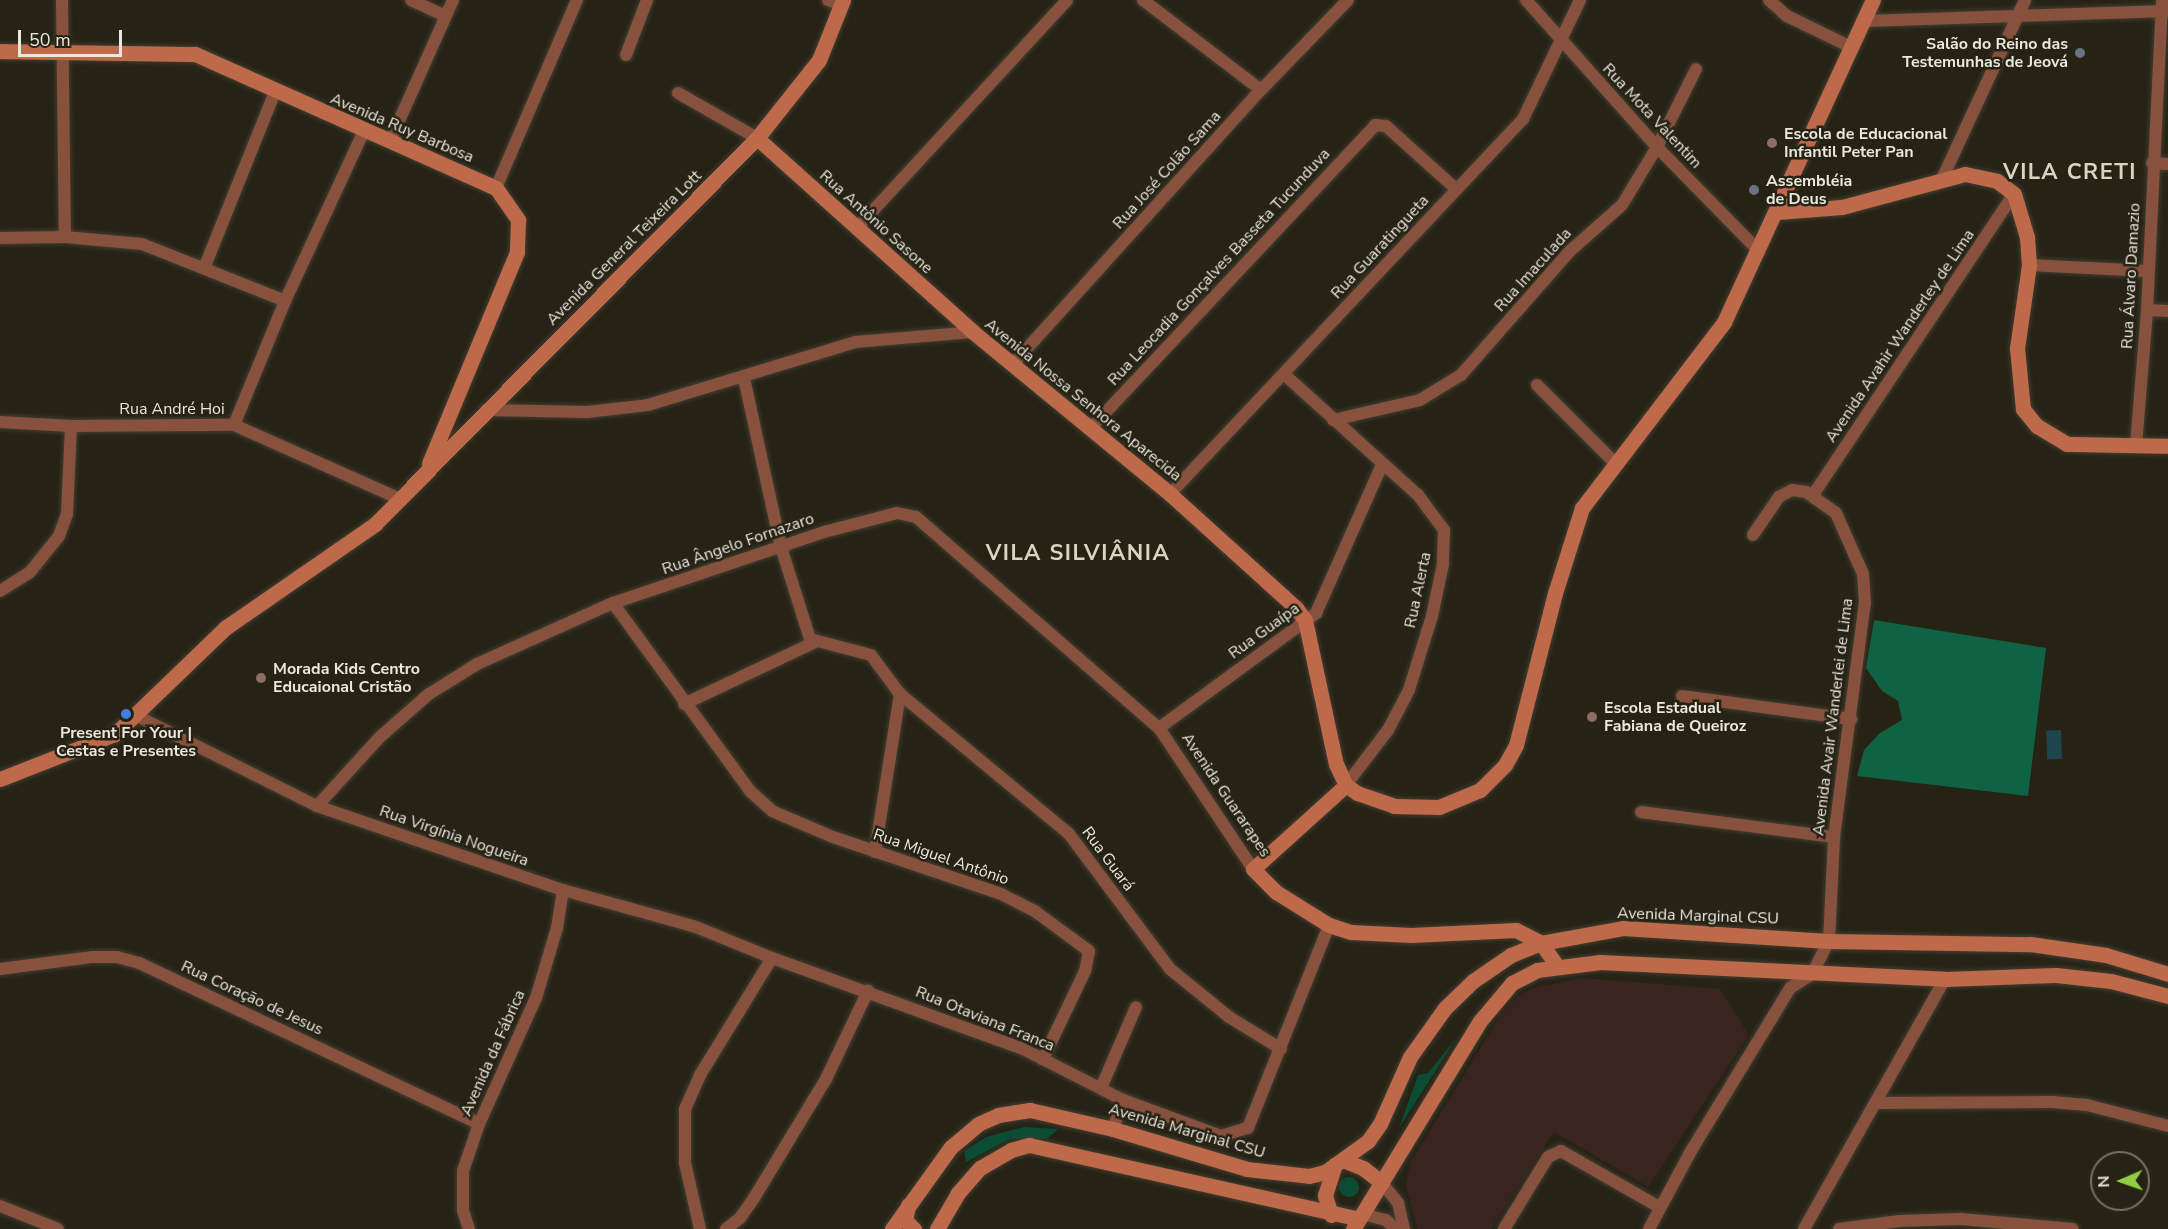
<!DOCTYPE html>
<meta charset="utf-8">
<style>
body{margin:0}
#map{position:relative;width:2168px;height:1229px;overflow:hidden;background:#262315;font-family:"Nunito Sans",sans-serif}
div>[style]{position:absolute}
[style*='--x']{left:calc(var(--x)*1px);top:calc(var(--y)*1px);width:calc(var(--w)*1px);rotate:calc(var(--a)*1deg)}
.industrial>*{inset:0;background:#382520}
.green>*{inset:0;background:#0a4d34}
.round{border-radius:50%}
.forest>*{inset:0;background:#0f6243}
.water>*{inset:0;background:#1e444c;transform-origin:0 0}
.roads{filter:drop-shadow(0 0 2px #413e31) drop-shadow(0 0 2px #413e31)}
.street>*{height:12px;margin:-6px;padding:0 6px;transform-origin:6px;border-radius:6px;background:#87513e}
.secondary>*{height:15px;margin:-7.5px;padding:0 7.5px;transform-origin:7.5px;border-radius:7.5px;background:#bf694b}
.dots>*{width:16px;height:16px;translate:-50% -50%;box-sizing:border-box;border:3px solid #262315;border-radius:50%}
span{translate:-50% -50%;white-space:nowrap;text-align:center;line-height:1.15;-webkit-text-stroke:5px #262315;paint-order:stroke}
.poi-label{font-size:16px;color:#e9e7de;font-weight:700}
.right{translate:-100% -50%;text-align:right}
.left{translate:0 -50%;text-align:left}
.street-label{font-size:16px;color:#e9e7de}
.district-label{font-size:22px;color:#d8d5c3;font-weight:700;letter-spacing:1.5px}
.north{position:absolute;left:2090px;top:1151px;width:60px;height:60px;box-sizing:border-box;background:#262315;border:2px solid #747165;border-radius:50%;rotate:268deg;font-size:16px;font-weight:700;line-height:24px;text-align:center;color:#e9e7de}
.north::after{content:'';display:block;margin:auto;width:21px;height:27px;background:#8fcd42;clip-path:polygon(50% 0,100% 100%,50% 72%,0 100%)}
.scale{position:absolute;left:18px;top:30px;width:104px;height:27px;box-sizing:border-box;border:3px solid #e9e7de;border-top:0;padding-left:8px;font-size:18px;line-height:21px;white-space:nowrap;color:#e9e7de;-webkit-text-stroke:4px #262315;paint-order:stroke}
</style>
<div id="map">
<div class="industrial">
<i style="clip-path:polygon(1582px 978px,1720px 989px,1749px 1035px,1648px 1187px,1554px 1132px,1491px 1229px,1417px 1229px,1406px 1185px,1410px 1163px,1498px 1019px,1518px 995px,1539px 986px)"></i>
</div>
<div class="green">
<i style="clip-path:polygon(1458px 1036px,1399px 1128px,1418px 1075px,1428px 1073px)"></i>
<i style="clip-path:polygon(1024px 1127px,1058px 1129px,1048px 1138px,1010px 1139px,966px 1162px,964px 1151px,986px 1137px)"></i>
<i class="round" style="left:1339px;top:1177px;width:20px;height:20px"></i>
</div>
<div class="forest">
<i style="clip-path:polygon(1874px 620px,2046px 648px,2028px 796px,1857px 776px,1864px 750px,1880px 733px,1902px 720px,1898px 701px,1882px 691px,1866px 668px)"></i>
</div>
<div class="water">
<i style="left:2061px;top:730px;width:29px;height:15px;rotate:88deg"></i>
</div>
<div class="roads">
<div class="street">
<i style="--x:62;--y:0;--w:237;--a:89.3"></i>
<i style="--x:411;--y:0;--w:38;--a:25"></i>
<i style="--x:828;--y:0;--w:14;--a:21"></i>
<i style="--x:1143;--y:0;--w:148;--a:37.3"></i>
<i style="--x:1526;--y:0;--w:197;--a:48.3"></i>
<i style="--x:1657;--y:147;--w:146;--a:45.6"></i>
<i style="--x:1769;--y:0;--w:24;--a:42"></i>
<i style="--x:1787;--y:16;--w:73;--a:25.9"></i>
<i style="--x:1864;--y:21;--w:304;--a:-1.9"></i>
<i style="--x:626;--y:55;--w:59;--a:-69.1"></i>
<i style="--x:678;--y:93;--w:91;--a:29.7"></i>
<i style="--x:390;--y:141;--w:154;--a:-65.9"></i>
<i style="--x:2152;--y:163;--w:16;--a:4"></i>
<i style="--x:1942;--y:179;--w:197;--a:-65.1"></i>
<i style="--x:496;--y:188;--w:205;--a:-66.7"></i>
<i style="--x:856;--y:229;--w:311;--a:-47.3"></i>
<i style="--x:0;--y:238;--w:65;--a:-0.9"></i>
<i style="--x:65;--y:237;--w:77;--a:5.2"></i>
<i style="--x:142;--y:244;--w:154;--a:21.7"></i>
<i style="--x:2029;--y:265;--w:119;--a:2.9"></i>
<i style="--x:205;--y:266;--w:188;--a:-68.1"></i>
<i style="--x:2147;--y:310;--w:21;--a:3"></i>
<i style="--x:1013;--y:364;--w:370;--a:-47.9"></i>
<i style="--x:1261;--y:90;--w:125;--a:-46"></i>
<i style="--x:1285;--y:375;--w:179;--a:42.1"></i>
<i style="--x:1418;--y:495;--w:44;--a:53.4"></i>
<i style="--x:1444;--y:530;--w:34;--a:92"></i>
<i style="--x:1443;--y:564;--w:53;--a:101.9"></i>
<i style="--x:1432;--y:616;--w:77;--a:107.3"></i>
<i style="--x:1409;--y:690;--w:45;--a:117.7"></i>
<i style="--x:1388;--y:730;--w:69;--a:127.4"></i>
<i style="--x:744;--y:378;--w:173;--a:77.7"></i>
<i style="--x:781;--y:547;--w:96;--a:72.5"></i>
<i style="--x:810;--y:639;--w:63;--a:14.7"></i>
<i style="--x:871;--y:655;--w:49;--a:53.4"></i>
<i style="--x:900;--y:694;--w:219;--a:39.6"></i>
<i style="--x:1069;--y:834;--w:169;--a:53.2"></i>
<i style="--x:1170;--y:969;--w:76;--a:39.1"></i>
<i style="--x:1229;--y:1017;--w:61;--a:31.6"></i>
<i style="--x:1537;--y:385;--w:109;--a:45"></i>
<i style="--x:486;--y:410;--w:101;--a:1.1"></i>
<i style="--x:587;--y:412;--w:61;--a:-6.5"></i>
<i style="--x:648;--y:405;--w:216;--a:-16.9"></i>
<i style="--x:855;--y:342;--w:118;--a:-4.8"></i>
<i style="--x:1333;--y:420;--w:89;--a:-12.9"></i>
<i style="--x:1420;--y:400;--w:48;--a:-31.4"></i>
<i style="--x:1461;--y:375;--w:165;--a:-48.7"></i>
<i style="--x:1570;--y:251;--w:69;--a:-41.5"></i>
<i style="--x:1622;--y:205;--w:68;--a:-58.9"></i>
<i style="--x:1657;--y:147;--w:87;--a:-63.4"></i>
<i style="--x:0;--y:422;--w:71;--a:3.2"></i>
<i style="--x:71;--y:426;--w:163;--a:-0.4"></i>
<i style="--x:234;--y:425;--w:182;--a:24"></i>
<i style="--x:234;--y:425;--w:134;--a:-67.6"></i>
<i style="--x:285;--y:301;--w:187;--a:-65.1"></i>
<i style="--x:1090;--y:429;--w:417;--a:-46.8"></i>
<i style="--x:1375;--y:125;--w:11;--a:5"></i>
<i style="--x:1386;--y:126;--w:94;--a:42"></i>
<i style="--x:2136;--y:445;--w:135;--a:-85.3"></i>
<i style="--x:2147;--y:310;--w:310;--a:-87.2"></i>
<i style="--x:1170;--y:494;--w:515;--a:-46.73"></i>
<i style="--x:1523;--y:119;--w:132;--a:-64.4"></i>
<i style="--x:1813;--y:495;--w:362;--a:-56.3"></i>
<i style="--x:0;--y:591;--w:36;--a:-32"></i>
<i style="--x:30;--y:572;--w:46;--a:-51.1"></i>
<i style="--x:59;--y:536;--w:23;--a:-70"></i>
<i style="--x:67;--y:514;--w:88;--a:-87.4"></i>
<i style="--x:613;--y:603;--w:233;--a:53.9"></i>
<i style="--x:750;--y:791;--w:30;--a:42"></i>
<i style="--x:772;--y:811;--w:66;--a:23.1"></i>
<i style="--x:833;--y:837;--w:177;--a:18.7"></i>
<i style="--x:1001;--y:894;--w:39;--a:27"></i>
<i style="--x:1036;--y:912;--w:66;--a:36.3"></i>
<i style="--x:1089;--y:951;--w:20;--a:101"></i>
<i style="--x:1085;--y:971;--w:98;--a:115.5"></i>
<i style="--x:1682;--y:696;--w:171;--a:7.8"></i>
<i style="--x:684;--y:704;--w:145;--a:-25.3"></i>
<i style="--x:137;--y:716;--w:201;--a:26.6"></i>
<i style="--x:317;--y:806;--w:260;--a:18.9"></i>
<i style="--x:563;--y:890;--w:138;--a:15.5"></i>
<i style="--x:696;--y:927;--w:82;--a:22.2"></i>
<i style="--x:772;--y:958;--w:265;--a:19.9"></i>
<i style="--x:1021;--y:1048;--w:114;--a:27"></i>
<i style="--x:1123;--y:1100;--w:104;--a:20.2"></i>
<i style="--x:1221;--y:1136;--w:28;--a:-17"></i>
<i style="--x:1248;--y:1128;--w:219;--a:-68.2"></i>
<i style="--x:1159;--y:728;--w:195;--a:-36.2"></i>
<i style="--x:1316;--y:613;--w:162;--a:-66"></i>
<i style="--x:317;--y:806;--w:93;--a:-47.6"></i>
<i style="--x:380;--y:737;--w:65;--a:-41.3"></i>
<i style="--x:429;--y:694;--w:57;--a:-32"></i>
<i style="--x:477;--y:664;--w:149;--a:-24.2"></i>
<i style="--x:613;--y:603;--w:223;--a:-18.6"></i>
<i style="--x:824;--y:532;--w:75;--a:-14.6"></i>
<i style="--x:897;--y:513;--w:19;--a:12"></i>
<i style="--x:916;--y:517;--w:322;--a:41"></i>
<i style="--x:1159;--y:728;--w:169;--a:56.3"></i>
<i style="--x:1641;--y:812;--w:195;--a:7.4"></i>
<i style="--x:875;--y:852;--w:160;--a:-81"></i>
<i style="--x:0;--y:969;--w:94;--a:-7.4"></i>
<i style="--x:93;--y:957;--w:24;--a:0"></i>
<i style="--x:117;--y:957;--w:23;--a:15"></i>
<i style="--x:139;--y:963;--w:376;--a:25.3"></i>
<i style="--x:1101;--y:1088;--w:88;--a:-66.6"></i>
<i style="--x:1877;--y:1103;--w:175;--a:-0.3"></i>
<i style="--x:2052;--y:1102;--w:35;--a:5"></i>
<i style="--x:2087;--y:1105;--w:84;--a:14.5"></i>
<i style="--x:1113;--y:1129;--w:31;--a:-71"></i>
<i style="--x:1382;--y:1183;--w:26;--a:51"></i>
<i style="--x:1398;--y:1203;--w:27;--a:77"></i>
<i style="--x:0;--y:1206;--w:62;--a:21.6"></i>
<i style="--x:1363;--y:1214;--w:24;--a:15"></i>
<i style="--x:1386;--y:1220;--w:13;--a:45"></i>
<i style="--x:469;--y:1229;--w:19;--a:-108"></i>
<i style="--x:463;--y:1211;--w:40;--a:-90"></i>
<i style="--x:463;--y:1171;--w:50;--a:-71.2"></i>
<i style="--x:479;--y:1124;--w:138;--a:-65.7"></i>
<i style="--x:536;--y:998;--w:73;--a:-73.3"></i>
<i style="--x:557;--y:928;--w:38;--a:-81"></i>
<i style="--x:700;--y:1229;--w:68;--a:-102.8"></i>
<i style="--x:685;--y:1163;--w:54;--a:-90"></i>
<i style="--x:685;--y:1109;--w:37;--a:-66"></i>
<i style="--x:700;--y:1075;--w:137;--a:-58.4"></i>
<i style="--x:726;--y:1229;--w:18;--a:-38"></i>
<i style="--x:740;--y:1218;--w:24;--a:-55"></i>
<i style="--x:754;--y:1198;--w:139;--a:-58.8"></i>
<i style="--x:826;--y:1079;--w:98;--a:-64.5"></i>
<i style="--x:1504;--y:1229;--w:84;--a:-58.6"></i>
<i style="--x:1548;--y:1157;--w:14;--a:-25"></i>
<i style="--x:1561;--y:1151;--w:113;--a:29.7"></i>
<i style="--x:1649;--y:1229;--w:89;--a:-61.7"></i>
<i style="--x:1691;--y:1151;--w:191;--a:-58.7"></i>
<i style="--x:1790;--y:988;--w:26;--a:-32"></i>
<i style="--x:1812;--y:974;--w:37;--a:-63"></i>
<i style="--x:1829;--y:941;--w:104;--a:-87.2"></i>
<i style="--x:1834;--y:837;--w:236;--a:-82.5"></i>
<i style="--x:1865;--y:603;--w:29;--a:-94"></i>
<i style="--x:1863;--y:574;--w:67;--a:-113.9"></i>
<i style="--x:1836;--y:513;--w:37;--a:-145"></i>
<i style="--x:1806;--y:492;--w:14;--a:-172"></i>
<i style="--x:1792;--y:490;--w:15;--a:152"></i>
<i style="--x:1779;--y:497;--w:46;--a:124.4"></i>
<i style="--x:1804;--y:1229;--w:287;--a:-60.6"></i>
<i style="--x:1839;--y:1229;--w:61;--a:-7.6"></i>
<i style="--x:1899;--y:1221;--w:62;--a:-1.8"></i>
<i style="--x:1961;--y:1219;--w:112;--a:5.1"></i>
</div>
<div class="secondary">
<i style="--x:0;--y:51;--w:195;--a:0.9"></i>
<i style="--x:195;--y:54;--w:329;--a:24"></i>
<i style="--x:496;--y:188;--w:39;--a:55"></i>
<i style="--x:518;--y:220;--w:32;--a:92"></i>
<i style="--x:517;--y:252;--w:229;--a:112.6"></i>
<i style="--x:757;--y:138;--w:290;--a:41.9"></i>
<i style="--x:973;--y:332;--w:255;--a:39.4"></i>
<i style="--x:1170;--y:494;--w:170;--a:42.1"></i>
<i style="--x:1296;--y:608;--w:15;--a:53"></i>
<i style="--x:1305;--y:620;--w:147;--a:77.9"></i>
<i style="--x:1336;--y:764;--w:23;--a:65"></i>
<i style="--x:1346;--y:785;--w:14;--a:36"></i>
<i style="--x:1357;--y:793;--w:39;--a:19"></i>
<i style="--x:1394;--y:806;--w:45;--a:1.3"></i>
<i style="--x:1439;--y:807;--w:44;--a:-22.5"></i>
<i style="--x:1480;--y:790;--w:35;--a:-45"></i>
<i style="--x:1505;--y:765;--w:23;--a:-61"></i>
<i style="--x:1516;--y:745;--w:157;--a:-75.6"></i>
<i style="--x:1555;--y:593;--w:89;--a:-72.4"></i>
<i style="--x:1582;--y:508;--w:234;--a:-52.6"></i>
<i style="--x:1724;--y:322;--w:355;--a:-65.2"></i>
<i style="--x:1777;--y:212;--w:65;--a:-4.4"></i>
<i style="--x:1842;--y:207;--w:127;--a:-15"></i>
<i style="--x:1965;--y:174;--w:33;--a:12"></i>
<i style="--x:1997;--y:181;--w:21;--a:37"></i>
<i style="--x:2014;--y:194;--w:45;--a:73.2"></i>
<i style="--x:2027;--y:237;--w:28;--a:86"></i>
<i style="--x:2029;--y:265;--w:84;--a:98.2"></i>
<i style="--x:2017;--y:348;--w:61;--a:84.4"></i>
<i style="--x:2023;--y:409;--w:22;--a:51"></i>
<i style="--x:2037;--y:426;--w:35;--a:31"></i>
<i style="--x:2067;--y:444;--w:101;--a:1.1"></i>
<i style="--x:0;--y:779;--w:123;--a:-21.4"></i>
<i style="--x:115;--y:734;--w:153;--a:-43.9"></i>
<i style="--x:225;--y:628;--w:183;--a:-34.7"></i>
<i style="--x:375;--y:524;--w:543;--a:-45.3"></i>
<i style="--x:757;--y:138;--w:100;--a:-51.5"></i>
<i style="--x:819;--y:60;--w:65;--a:-68.2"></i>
<i style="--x:1346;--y:785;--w:125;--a:137.9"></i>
<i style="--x:1253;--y:869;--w:33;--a:45"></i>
<i style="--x:1276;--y:892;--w:62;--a:31.9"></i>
<i style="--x:1329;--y:925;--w:23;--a:18"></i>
<i style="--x:1351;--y:932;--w:60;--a:2.9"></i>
<i style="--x:1411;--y:935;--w:105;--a:-2.7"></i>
<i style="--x:1516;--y:930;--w:28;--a:27"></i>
<i style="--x:1541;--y:943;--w:28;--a:55"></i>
<i style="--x:1343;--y:1160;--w:22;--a:22"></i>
<i style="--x:1363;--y:1168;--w:24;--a:38"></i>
<i style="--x:908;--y:1205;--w:15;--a:101"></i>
<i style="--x:905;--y:1220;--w:13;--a:45"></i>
<i style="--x:1331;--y:1215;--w:21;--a:-107"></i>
<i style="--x:1325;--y:1195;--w:32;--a:-72"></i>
<i style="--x:892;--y:1229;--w:101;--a:-54.3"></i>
<i style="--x:951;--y:1147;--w:35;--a:-40"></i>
<i style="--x:978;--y:1124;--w:22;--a:-24"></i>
<i style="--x:998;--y:1115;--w:32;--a:-9"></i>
<i style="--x:1030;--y:1110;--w:85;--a:12.9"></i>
<i style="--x:1113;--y:1129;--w:140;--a:16.6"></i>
<i style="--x:1247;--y:1169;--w:62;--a:6.4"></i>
<i style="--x:1309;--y:1176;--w:16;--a:-14"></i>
<i style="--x:1325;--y:1172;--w:53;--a:-35.8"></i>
<i style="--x:1368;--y:1141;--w:21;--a:-55"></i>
<i style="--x:1380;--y:1124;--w:73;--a:-65.9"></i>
<i style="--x:1410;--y:1057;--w:60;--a:-54.5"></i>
<i style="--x:1445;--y:1008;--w:39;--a:-44"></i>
<i style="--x:1473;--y:981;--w:46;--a:-34.4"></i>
<i style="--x:1511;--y:955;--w:32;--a:-22"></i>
<i style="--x:1541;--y:943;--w:83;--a:-10.4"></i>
<i style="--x:1623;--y:928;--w:206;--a:3.6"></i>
<i style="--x:1829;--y:941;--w:201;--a:0.9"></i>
<i style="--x:2030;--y:944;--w:77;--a:8.2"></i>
<i style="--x:2106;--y:955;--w:65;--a:17"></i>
<i style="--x:937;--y:1229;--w:42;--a:-59.7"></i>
<i style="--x:958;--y:1193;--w:33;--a:-49"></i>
<i style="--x:980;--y:1168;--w:36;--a:-30"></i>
<i style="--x:1011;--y:1150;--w:19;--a:-16"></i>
<i style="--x:1029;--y:1145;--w:338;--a:12.6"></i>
<i style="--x:1353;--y:1229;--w:244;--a:-58.6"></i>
<i style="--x:1480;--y:1021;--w:50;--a:-49.9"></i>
<i style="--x:1512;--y:983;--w:28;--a:-27"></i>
<i style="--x:1537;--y:970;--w:64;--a:-7.2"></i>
<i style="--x:1600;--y:962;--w:345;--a:2.8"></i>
<i style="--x:1945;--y:979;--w:111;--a:-2.1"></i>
<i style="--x:2056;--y:975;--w:55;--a:6.2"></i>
<i style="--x:2111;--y:981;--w:59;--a:14.7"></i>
</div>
</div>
<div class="dots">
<i style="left:2080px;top:53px;background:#6b7280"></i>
<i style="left:1772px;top:143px;background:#8d6e63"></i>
<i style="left:1754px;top:190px;background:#6b7280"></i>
<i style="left:261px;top:678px;background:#8d6e63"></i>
<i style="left:126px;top:714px;background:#3f7fe0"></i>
<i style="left:1592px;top:717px;background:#8d6e63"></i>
</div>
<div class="poi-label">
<span class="right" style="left:2068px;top:53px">Salão do Reino das<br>Testemunhas de Jeová</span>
<span class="left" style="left:1784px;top:143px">Escola de Educacional<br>Infantil Peter Pan</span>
<span class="left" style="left:1766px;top:190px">Assembléia<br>de Deus</span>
<span class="left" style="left:273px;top:678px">Morada Kids Centro<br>Educaional Cristão</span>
<span class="left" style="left:1604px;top:717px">Escola Estadual<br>Fabiana de Queiroz</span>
<span style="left:126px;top:742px">Present For Your |<br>Cestas e Presentes</span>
</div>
<div class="street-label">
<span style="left:1652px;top:116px;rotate:47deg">Rua Mota Valentim</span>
<span style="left:402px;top:128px;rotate:23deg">Avenida Ruy Barbosa</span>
<span style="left:1167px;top:170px;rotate:-48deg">Rua José Colão Sama</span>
<span style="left:876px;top:222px;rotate:42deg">Rua Antônio Sasone</span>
<span style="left:1380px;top:247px;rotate:-47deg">Rua Guaratingueta</span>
<span style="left:624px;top:248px;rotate:-45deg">Avenida General Teixeira Lott</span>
<span style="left:1219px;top:267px;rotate:-47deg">Rua Leocadia Gonçalves Basseta Tucunduva</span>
<span style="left:1533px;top:270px;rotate:-48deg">Rua Imaculada</span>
<span style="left:2131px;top:276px;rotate:-87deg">Rua Álvaro Damazio</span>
<span style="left:1900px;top:336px;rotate:-56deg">Avenida Avahir Wanderley de Lima</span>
<span style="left:1083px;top:400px;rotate:39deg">Avenida Nossa Senhora Aparecida</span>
<span style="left:172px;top:409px">Rua André Hoi</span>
<span style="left:738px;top:544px;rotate:-19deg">Rua Ângelo Fornazaro</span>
<span style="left:1418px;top:590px;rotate:-78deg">Rua Alerta</span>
<span style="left:1264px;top:631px;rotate:-36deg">Rua Guaípa</span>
<span style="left:1833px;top:717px;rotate:-83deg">Avenida Avair Wanderlei de Lima</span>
<span style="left:1226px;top:795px;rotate:56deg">Avenida Guararapes</span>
<span style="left:454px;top:836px;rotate:19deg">Rua Virgínia Nogueira</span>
<span style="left:941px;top:857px;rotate:19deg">Rua Miguel Antônio</span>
<span style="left:1108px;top:859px;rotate:53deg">Rua Guará</span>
<span style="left:1698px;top:916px;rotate:2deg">Avenida Marginal CSU</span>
<span style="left:252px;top:998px;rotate:25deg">Rua Coração de Jesus</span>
<span style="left:985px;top:1019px;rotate:22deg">Rua Otaviana Franca</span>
<span style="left:493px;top:1053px;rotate:-66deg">Avenida da Fábrica</span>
<span style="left:1187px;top:1131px;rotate:16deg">Avenida Marginal CSU</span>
</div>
<div class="district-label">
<span style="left:2070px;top:173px">VILA CRETI</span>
<span style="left:1078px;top:554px">VILA SILVIÂNIA</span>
</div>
<div class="north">N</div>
<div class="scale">50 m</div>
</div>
